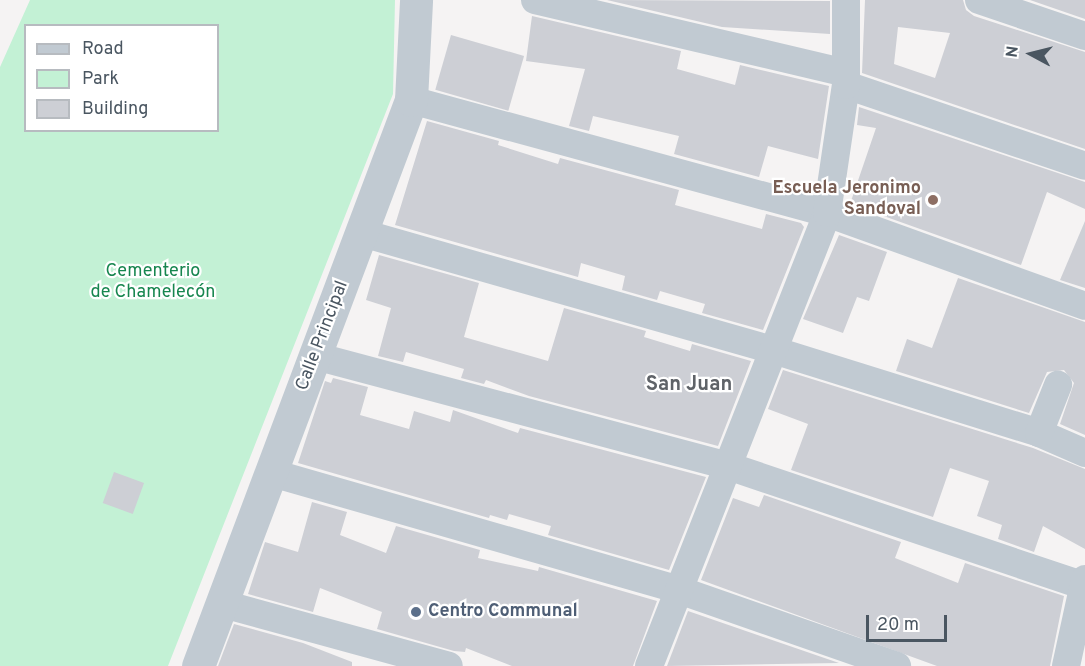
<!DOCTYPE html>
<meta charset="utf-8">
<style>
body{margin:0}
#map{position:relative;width:1085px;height:666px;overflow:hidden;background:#f5f3f3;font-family:Overpass,sans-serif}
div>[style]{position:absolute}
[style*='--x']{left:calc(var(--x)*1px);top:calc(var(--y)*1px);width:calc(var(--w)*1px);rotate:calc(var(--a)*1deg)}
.green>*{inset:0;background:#c3f1d5}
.building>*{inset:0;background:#cdcfd5;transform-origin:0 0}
.minor>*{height:28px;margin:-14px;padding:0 14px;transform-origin:14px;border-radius:14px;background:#c1cad2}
.tertiary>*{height:33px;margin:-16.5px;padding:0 16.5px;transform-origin:16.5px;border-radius:16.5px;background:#c1cad2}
.dots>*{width:16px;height:16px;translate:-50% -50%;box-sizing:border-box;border:3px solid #fff;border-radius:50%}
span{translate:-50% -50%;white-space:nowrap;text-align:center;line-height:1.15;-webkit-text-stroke:4.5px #fff;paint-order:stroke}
.education-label{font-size:18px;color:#785e54;font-weight:700}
.right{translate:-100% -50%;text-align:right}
.park-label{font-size:18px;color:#17864f}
.street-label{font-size:18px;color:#4a5661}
.service-label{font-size:18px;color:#4e5e75;font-weight:700}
.left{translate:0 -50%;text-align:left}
.neighbourhood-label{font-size:20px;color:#5f6368;font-weight:700}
.legend{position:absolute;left:24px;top:24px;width:195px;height:108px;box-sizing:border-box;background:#fff;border:2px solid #b7bbc0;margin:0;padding:8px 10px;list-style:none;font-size:18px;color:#4a5661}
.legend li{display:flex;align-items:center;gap:12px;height:30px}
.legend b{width:30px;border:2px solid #b7bbc0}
.north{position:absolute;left:1001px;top:24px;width:60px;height:60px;-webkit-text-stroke:4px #fff;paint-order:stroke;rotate:277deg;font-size:16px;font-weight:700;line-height:24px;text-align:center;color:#4a5661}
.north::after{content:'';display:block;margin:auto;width:21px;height:27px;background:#4a5661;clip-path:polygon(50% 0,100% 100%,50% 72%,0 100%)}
.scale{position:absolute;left:866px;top:615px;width:81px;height:27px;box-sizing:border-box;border:3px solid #4a5661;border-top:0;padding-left:8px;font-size:18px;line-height:21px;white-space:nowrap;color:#4a5661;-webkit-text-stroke:4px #fff;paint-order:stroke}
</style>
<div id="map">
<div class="green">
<i style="clip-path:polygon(evenodd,30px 0,395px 0,393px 94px,168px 666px,0 666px,0 67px,30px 0,26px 26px,218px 26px,218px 130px,26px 130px,26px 26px)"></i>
</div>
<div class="building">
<i style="clip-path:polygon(607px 0,830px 1px,830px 34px,722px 27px)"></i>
<i style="clip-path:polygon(evenodd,865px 0,963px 0,966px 10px,974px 16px,1085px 52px,1085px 149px,862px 73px,865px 0,898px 27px,950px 33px,935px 78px,894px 64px,898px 27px)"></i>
<i style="clip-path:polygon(1030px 0,1085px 0,1085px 19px)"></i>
<i style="clip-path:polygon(532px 16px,681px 51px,677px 69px,735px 85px,740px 65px,829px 86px,818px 159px,768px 146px,759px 177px,674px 154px,679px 136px,593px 116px,589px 131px,569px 126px,585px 69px,526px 61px)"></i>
<i style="left:451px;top:35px;width:76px;height:57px;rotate:16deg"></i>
<i style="clip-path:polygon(859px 107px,1085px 182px,1085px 209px,1047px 192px,1021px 265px,850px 204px,876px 128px,857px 125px)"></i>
<i style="clip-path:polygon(427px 121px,499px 141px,498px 145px,558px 164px,560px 158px,679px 190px,675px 205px,762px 229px,766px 214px,801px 223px,804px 227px,763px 330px,702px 313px,705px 304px,660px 291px,657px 300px,622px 290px,625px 276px,581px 263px,578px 277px,395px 225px)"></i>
<i style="clip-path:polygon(1085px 221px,1085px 288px,1060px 280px)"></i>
<i style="clip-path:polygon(839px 235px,887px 252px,869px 301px,857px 297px,843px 333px,803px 319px)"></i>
<i style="clip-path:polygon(379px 255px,479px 283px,464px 337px,548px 361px,564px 308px,646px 331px,644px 337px,690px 351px,692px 344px,751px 361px,718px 446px,529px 396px,486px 380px,484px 384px,461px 378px,464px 369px,406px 352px,403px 362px,378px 356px,391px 308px,366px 300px)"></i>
<i style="clip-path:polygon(958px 278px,1085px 322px,1085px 435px,1060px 424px,1074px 383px,1064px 370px,1047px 372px,1029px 413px,896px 371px,907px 339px,932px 348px)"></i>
<i style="clip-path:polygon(783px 370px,1033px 448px,1085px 469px,1085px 549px,1043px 526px,1034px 552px,998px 539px,1002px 525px,977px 516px,989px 481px,950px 468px,933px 517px,791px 470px,808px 424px,768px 409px)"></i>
<i style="clip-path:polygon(333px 378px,368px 387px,360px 415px,409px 429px,414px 411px,450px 422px,453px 410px,518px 433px,520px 428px,706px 477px,669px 570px,548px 535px,551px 526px,509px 514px,507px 520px,490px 515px,489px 518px,298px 463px,325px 381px,331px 383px)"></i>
<i style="left:114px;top:472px;width:32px;height:33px;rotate:20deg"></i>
<i style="clip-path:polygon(764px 495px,901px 542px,895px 558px,958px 583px,965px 563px,1064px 596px,1050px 666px,937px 666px,701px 580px,733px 498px,759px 507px)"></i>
<i style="clip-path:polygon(312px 502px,347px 512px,340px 535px,386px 553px,396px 526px,480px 550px,478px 558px,538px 571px,539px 567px,657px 601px,633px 666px,512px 666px,466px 648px,465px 652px,454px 651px,377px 629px,382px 612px,320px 588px,313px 612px,248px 594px,265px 542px,298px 552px)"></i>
<i style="clip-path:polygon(688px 611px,839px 663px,667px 666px)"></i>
<i style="clip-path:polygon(234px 624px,303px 643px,352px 662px,352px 666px,218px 666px)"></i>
</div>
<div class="minor">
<i style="--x:535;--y:0;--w:319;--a:13.2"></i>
<i style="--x:979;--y:0;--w:112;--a:18.8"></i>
<i style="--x:846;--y:85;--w:252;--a:18.7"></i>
<i style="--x:411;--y:100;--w:431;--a:15.2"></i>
<i style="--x:827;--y:213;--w:274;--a:19.8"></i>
<i style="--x:362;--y:233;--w:427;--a:15.9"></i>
<i style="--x:773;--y:350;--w:279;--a:17.3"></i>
<i style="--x:1039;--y:433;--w:50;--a:23.5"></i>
<i style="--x:315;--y:356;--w:427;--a:14.9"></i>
<i style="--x:728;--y:466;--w:377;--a:18.6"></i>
<i style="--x:1039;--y:433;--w:52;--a:-68.4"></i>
<i style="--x:272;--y:473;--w:423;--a:16"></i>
<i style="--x:679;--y:590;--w:231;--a:19.2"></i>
<i style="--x:223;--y:604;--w:234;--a:15.3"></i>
<i style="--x:649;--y:666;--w:487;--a:-68.5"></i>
<i style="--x:827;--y:213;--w:129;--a:-81.6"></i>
<i style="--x:846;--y:85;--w:85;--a:-90"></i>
<i style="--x:1066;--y:666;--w:89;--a:-77.7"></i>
</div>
<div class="tertiary">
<i style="--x:198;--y:666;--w:605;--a:-69.38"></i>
<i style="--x:411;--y:100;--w:100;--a:-87.1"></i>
</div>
<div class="dots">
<i style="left:933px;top:200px;background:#8d6e63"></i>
<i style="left:416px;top:612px;background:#5c6f8a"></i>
</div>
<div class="education-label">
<span class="right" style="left:921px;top:200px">Escuela Jeronimo<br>Sandoval</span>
</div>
<div class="park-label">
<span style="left:153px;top:283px">Cementerio<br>de Chamelecón</span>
</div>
<div class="street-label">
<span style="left:323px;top:336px;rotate:-69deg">Calle Principal</span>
</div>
<div class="service-label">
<span class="left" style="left:428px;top:612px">Centro Communal</span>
</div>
<div class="neighbourhood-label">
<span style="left:689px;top:385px">San Juan</span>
</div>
<ul class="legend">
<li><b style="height:8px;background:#c1cad2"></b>Road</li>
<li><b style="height:16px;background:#c3f1d5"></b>Park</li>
<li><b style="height:16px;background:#cdcfd5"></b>Building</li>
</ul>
<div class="north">N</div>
<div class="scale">20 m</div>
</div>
